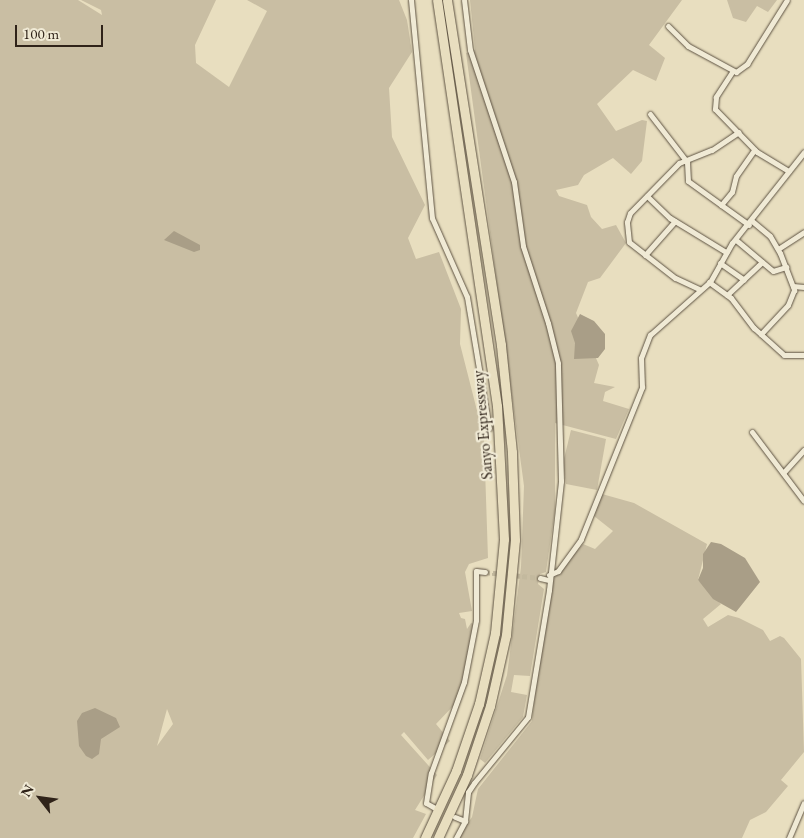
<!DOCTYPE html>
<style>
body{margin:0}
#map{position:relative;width:804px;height:838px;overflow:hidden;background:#e8debf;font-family:"EB Garamond",serif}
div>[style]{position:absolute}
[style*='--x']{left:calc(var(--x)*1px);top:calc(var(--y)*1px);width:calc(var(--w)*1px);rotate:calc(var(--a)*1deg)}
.green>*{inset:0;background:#c9bea3}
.water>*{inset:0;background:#a99e87}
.minor-tunnel>*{height:5px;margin-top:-2.5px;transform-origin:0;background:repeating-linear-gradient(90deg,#c3b99e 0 5px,transparent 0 7.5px)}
.roads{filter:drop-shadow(0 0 1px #5d5242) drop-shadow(0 0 1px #5d5242)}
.minor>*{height:5px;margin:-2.5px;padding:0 2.5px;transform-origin:2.5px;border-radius:2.5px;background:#f0ead5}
.motorway>*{height:9px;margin:-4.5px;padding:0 4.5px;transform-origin:4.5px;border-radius:4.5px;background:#e8debf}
span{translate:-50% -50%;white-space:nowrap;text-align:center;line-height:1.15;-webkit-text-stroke:4.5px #f0ead5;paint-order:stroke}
.street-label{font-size:16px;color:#2f2319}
.north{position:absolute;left:15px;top:773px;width:50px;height:50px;-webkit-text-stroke:4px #f0ead5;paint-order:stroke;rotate:300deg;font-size:14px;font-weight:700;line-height:20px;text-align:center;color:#2f2319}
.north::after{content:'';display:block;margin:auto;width:18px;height:22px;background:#2f2319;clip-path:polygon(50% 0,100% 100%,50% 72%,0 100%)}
.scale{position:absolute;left:15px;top:25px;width:88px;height:22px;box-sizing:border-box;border:2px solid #2f2319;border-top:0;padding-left:6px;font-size:15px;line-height:18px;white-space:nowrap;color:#2f2319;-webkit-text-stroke:4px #f0ead5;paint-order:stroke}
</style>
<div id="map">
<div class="green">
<i style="clip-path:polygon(evenodd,0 0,78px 0,102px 15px,101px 10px,81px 0,216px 0,195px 45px,196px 63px,229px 87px,267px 11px,247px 0,399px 0,407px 20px,412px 52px,389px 88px,392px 137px,425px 205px,408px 238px,416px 259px,439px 252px,461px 309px,460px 344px,484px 438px,488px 558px,469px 564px,465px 572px,472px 611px,459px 613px,461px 618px,465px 619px,467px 629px,471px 623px,474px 624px,470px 653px,456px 703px,436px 724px,450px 741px,428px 760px,404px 732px,401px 735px,437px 775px,415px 810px,426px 814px,413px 838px,0 838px,0 0,167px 709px,173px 724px,157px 746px,167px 709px)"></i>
<i style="clip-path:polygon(470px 0,682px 0,649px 45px,665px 58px,656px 81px,633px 70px,597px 104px,616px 131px,642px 120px,647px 121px,642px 161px,631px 174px,613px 158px,584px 175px,578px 185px,556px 190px,559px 196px,587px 205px,591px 217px,602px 229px,616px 225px,626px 243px,600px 278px,588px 282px,576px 313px,599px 365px,594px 383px,615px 387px,605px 392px,603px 401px,629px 409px,616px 439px,555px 423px,555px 510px,546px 572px,540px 574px,538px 584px,544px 589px,530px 676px,514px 675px,511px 692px,527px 695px,523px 717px,485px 763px,480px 759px,507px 675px,521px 567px,524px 486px,466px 53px,475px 50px)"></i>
<i style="clip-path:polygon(727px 0,777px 0,768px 12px,757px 6px,746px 22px,733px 18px)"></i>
<i style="clip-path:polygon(571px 430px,606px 439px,597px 490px,566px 484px,563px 463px)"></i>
<i style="clip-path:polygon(602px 494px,634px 503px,707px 544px,698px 580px,721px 604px,703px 619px,708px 627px,728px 615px,739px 618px,763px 630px,770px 641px,780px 636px,784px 638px,801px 659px,804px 752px,781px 780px,788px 786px,766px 812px,750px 820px,742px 838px,458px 838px,472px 817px,478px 789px,532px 721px,542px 632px,554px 578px,583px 544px,595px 549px,613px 531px,594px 516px)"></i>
</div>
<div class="water">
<i style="clip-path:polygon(174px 231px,200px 245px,200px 250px,194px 252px,164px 240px)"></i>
<i style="clip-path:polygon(580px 314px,594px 321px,605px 334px,605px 349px,598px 358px,574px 359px,575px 343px,571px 331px)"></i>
<i style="clip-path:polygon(711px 542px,721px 544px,745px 558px,760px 582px,736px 612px,713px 599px,698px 580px,703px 568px,703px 554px)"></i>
<i style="clip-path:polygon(95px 708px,116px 718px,120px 727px,101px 739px,99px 754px,92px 759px,86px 756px,79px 746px,77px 721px,82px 713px)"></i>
</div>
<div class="minor-tunnel">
<i style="--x:485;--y:572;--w:55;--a:6.2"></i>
</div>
<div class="roads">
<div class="minor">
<i style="--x:411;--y:0;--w:219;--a:84.5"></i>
<i style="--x:432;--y:218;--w:86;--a:66.1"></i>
<i style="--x:467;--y:297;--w:133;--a:80.5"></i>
<i style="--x:668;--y:26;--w:28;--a:45"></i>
<i style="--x:688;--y:46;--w:55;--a:28.4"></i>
<i style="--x:736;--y:72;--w:14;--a:-36"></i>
<i style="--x:747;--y:64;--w:75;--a:-58"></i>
<i style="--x:732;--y:72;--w:30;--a:123"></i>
<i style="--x:716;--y:97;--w:12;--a:95"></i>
<i style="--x:715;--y:109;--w:60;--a:45.7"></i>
<i style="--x:757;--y:152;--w:37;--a:31"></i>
<i style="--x:650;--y:114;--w:61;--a:52.4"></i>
<i style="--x:687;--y:162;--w:19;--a:87"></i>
<i style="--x:688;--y:181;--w:75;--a:35.8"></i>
<i style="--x:647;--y:196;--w:32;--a:44"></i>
<i style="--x:670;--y:218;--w:66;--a:31.3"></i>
<i style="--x:721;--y:205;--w:17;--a:-50"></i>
<i style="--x:732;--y:192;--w:16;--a:-76"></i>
<i style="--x:736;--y:176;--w:32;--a:-55"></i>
<i style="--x:752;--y:221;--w:23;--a:40"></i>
<i style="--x:770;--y:236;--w:20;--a:60"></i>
<i style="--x:780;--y:253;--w:40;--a:69"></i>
<i style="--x:794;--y:290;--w:16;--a:112"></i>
<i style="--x:788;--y:305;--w:40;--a:133"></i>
<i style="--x:736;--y:240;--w:48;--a:40"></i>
<i style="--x:773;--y:271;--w:14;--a:-17"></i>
<i style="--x:778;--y:249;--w:31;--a:-33"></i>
<i style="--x:645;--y:255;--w:45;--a:-48.6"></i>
<i style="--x:720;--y:263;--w:29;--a:35"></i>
<i style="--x:709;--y:282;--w:27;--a:36"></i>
<i style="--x:731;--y:298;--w:38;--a:53"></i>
<i style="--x:754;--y:328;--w:40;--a:42"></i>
<i style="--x:784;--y:355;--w:20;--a:0"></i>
<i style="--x:793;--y:286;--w:11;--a:5"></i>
<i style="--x:699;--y:289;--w:26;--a:-155"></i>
<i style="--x:675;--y:278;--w:58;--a:-142"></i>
<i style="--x:629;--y:242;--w:20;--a:-96"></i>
<i style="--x:627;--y:222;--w:9;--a:-72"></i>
<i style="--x:630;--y:213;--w:70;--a:-45.6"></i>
<i style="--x:679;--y:163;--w:35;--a:-22"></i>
<i style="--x:712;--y:150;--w:32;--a:-34"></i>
<i style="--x:727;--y:295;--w:48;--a:-43.3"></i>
<i style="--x:752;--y:432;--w:86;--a:53"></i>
<i style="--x:783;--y:473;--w:31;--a:-48"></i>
<i style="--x:549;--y:575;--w:10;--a:-24"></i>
<i style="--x:558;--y:571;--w:39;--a:-54"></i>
<i style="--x:581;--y:539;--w:164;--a:-68.1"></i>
<i style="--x:642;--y:387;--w:29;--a:-92"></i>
<i style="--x:641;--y:358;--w:25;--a:-69"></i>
<i style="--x:650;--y:335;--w:80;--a:-41.5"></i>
<i style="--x:710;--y:282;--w:45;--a:-60.6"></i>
<i style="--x:732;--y:243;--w:116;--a:-51.6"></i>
<i style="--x:540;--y:578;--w:8;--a:14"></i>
<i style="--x:435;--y:808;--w:10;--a:-151"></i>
<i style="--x:426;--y:803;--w:30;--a:-81"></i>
<i style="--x:431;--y:773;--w:97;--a:-70.1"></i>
<i style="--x:464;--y:682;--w:63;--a:-79"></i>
<i style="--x:476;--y:620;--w:49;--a:-90"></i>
<i style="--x:476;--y:571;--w:9;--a:6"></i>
<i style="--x:455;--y:817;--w:11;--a:22"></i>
<i style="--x:456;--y:838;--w:19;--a:-62"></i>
<i style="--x:465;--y:821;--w:29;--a:-84"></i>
<i style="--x:468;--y:792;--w:11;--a:-56"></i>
<i style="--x:474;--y:783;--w:85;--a:-50.7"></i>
<i style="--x:528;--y:717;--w:129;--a:-80.6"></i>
<i style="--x:549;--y:590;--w:110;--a:-83.7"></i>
<i style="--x:561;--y:481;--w:118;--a:-91.5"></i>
<i style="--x:558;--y:363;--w:41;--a:-104"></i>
<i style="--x:548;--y:323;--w:81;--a:-108"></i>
<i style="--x:523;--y:246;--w:65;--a:-98"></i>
<i style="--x:514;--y:182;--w:139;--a:-108.4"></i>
<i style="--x:470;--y:50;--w:50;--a:-96.8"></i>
<i style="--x:789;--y:838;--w:38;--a:-67"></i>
</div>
<div class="motorway">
<i style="--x:425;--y:838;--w:74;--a:-65.2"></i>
<i style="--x:456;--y:771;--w:71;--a:-71.1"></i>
<i style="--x:479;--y:704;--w:73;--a:-77.3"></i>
<i style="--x:495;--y:633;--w:94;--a:-84.5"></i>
<i style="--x:504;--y:539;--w:133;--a:-93"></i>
<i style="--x:497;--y:406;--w:410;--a:-98.4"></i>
<i style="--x:438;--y:838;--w:69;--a:-65.3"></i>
<i style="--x:467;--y:775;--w:73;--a:-71.6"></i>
<i style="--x:490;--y:706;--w:73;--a:-77.3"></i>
<i style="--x:506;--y:635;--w:95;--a:-84.6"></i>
<i style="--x:515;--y:540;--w:88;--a:-92"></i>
<i style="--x:512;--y:452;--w:108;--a:-95.9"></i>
<i style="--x:501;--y:345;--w:349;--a:-98.9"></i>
</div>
</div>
<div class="street-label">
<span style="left:483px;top:425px;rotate:-95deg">Sanyo Expressway</span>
</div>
<div class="north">N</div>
<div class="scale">100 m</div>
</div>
